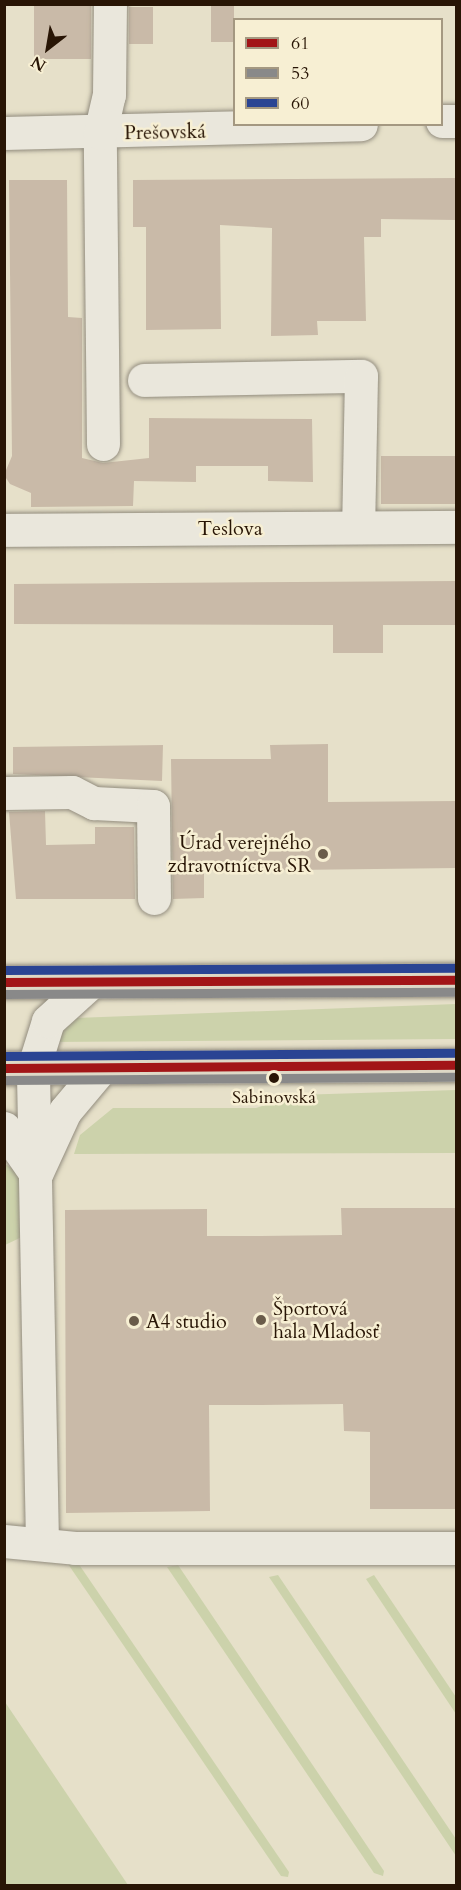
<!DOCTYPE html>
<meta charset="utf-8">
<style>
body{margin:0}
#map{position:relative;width:461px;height:1890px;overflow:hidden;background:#e6e0c9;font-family:Cardo,serif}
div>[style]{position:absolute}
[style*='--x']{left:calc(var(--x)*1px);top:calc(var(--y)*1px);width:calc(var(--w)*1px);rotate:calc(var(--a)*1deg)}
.green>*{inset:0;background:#ccd2ab}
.building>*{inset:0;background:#c9baa8;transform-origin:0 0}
.roads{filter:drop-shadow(0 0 2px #928c7e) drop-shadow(0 0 2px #928c7e)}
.minor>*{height:33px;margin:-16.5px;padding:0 16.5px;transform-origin:16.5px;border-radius:16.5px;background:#eae7dc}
.major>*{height:33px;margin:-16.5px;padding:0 16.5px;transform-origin:16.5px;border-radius:16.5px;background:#ded8c6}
.bus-1>*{height:9px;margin:-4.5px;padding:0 4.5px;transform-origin:4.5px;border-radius:4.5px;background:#a21517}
.bus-2>*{height:9px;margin:-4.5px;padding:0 4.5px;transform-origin:4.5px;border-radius:4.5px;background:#898989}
.bus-3>*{height:9px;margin:-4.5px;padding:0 4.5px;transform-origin:4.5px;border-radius:4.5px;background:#2a4493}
.dots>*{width:16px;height:16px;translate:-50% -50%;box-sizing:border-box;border:3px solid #f7efd3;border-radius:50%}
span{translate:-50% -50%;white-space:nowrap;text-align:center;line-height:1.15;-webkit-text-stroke:5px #f7efd3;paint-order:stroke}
.bus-label{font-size:18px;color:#281505}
.street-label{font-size:20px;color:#281505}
.poi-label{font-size:20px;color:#281505}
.right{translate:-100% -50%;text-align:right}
.left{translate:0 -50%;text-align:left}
.frame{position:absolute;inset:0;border:6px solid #281505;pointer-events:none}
.legend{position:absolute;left:233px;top:18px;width:210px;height:108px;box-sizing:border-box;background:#f7efd3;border:2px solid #a49881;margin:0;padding:8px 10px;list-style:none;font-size:18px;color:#281505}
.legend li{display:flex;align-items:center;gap:12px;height:30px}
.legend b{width:30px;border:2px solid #a49881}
.north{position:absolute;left:18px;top:18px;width:60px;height:60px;-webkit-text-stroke:4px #f7efd3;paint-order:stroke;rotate:211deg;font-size:16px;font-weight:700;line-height:24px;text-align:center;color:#281505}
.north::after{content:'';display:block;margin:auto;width:21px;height:27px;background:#281505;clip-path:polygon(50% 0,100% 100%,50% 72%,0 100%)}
</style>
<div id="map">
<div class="green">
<i style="clip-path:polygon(456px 1004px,456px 1039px,50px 1042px,75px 1018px)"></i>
<i style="clip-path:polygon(456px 1090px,456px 1153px,74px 1154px,80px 1135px,113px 1108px,256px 1108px,297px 1095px)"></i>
<i style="clip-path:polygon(5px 1164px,28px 1178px,26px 1235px,5px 1245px)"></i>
<i style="clip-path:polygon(76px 1560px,289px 1872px,288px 1877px,281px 1876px,68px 1564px)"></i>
<i style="clip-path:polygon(178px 1565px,384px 1871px,383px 1876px,374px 1873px,167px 1567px)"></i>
<i style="clip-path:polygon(278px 1575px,456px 1839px,456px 1856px,269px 1577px)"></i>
<i style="clip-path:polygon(374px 1575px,456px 1697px,456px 1714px,366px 1579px)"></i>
<i style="clip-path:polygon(4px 1702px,5px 1702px,128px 1885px,5px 1885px)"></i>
</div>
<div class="building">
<i style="left:34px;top:4px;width:57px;height:55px"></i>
<i style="left:211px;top:4px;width:23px;height:38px"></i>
<i style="left:129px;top:7px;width:24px;height:37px"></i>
<i style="clip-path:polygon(456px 178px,456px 220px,381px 219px,381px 237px,364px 237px,366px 321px,317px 321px,318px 335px,271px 336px,272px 228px,220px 225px,221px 329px,146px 330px,146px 227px,133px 227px,133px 180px)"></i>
<i style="clip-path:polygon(9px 180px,67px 180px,68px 317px,82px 318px,82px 458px,103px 463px,149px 458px,149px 418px,312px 419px,313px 482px,268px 481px,268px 466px,196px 466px,196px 482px,134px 481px,133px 506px,31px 507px,31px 493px,10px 484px,4px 475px,12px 456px)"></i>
<i style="left:456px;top:456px;width:48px;height:75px;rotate:90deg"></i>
<i style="clip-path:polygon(456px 581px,456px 625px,383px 625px,383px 653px,333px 653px,333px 625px,14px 624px,14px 584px)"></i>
<i style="clip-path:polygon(328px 744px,328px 802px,456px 801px,456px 868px,204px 871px,204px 898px,173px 899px,171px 759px,271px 759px,270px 745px)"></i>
<i style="clip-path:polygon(163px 745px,162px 781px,13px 774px,13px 747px)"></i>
<i style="clip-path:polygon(45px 811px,46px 845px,95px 844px,95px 827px,134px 827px,135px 899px,16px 899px,9px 812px)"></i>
<i style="clip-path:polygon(341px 1208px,456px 1208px,456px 1509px,370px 1509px,370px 1432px,344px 1431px,343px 1404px,261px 1405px,209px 1405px,210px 1511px,66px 1513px,65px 1210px,207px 1209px,207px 1236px,260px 1236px,342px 1235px)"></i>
</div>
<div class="roads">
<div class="minor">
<i style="--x:442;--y:121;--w:14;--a:0"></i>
<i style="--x:4;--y:133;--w:357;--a:-1.4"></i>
<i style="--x:144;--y:380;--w:217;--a:-1.1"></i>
<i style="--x:361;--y:376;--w:151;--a:91.1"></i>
<i style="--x:103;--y:444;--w:311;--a:-90.6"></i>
<i style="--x:100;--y:133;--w:39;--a:-77"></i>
<i style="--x:109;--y:95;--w:91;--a:-89.4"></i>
<i style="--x:4;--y:530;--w:452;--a:-0.4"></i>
<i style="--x:4;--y:793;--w:68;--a:-0.8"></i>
<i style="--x:72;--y:792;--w:25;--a:27"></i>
<i style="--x:94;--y:803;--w:59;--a:2.9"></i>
<i style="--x:153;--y:806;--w:92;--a:89.4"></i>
<i style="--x:4;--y:1128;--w:56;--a:55.2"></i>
<i style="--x:36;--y:1174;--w:69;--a:-65.3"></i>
<i style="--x:65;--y:1111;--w:57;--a:-49.9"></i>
<i style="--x:4;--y:1541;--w:71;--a:5.6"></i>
<i style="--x:75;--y:1548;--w:381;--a:0"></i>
<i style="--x:42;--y:1543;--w:474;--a:-91.1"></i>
<i style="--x:33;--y:1069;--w:50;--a:-72.6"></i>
<i style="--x:48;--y:1021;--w:58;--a:-42.2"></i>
</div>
<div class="major">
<i style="--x:4;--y:982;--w:452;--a:-0.3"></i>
<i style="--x:4;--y:1068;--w:452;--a:-0.4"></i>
</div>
</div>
<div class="bus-1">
<i style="--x:4;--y:982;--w:452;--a:-0.3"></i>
<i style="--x:4;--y:1068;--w:452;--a:-0.4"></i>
</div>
<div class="bus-2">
<i style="--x:4;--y:994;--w:452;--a:-0.3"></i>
<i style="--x:4;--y:1080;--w:452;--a:-0.4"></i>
</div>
<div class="bus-3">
<i style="--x:4;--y:970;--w:452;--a:-0.3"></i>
<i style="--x:4;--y:1056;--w:452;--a:-0.4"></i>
</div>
<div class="dots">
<i style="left:323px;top:854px;background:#6a5c4a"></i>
<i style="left:274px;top:1078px;background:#281505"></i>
<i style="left:261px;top:1320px;background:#6a5c4a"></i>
<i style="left:134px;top:1321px;background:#6a5c4a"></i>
</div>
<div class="bus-label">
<span style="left:274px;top:1098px">Sabinovská</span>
</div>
<div class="street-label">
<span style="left:165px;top:132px;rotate:-1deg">Prešovská</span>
<span style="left:230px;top:528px">Teslova</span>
</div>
<div class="poi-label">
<span class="right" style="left:311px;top:854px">Úrad verejného<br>zdravotníctva SR</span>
<span class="left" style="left:273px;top:1320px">Športová<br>hala Mladosť</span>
<span class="left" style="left:146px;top:1321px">A4 studio</span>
</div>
<div class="frame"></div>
<ul class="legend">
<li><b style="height:8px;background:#a21517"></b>61</li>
<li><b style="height:8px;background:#898989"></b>53</li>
<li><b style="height:8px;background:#2a4493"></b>60</li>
</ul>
<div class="north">N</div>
</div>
